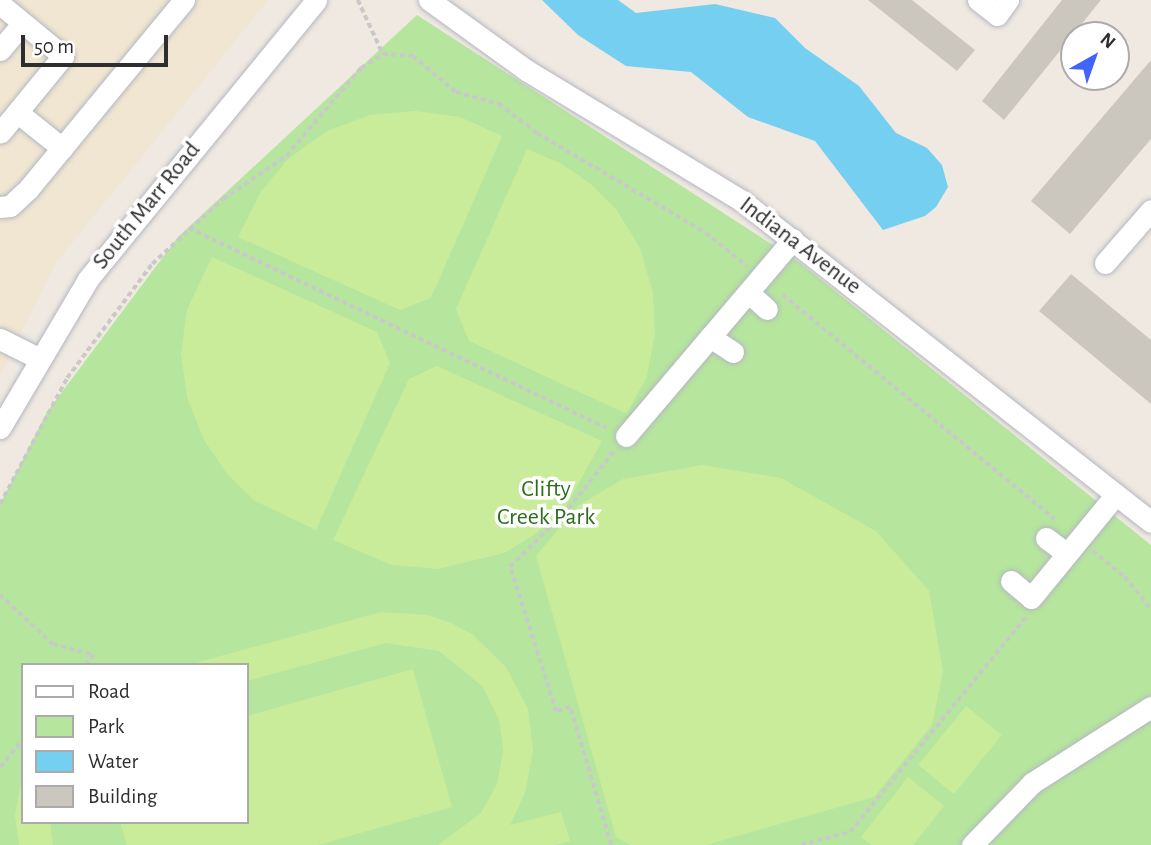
<!DOCTYPE html>
<style>
body{margin:0}
#map{position:relative;width:1151px;height:845px;overflow:hidden;background:#efe9e1;font-family:"Alegreya Sans",sans-serif}
div>[style]{position:absolute}
[style*='--x']{left:calc(var(--x)*1px);top:calc(var(--y)*1px);width:calc(var(--w)*1px);rotate:calc(var(--a)*1deg)}
.education>*{inset:0;background:#f0e6d1}
.green>*{inset:0;background:#b6e59e}
.pitch>*{inset:0;background:#c9ec9a;transform-origin:0 0}
.water>*{inset:0;background:#75cff0}
.building>*{inset:0;background:#cbc7bf}
.path>*{height:3.5px;margin-top:-1.75px;transform-origin:0;background:repeating-linear-gradient(90deg,#c9c9c9 0 5px,transparent 0 8.5px)}
.roads{filter:drop-shadow(0 0 2px #b4b7c1) drop-shadow(0 0 2px #b4b7c1)}
.minor>*{height:21px;margin:-10.5px;padding:0 10.5px;transform-origin:10.5px;border-radius:10.5px;background:#fff}
span{translate:-50% -50%;white-space:nowrap;text-align:center;line-height:1.15;-webkit-text-stroke:7px #fff;paint-order:stroke}
.street-label{font-size:24px;color:#2e2e2e}
.park-label{font-size:24px;color:#2c6e1b}
.legend{position:absolute;left:21px;top:663px;width:228px;height:161px;box-sizing:border-box;background:#fff;border:2px solid #ababab;margin:0;padding:9px 12px;list-style:none;font-size:21px;color:#2e2e2e}
.legend li{display:flex;align-items:center;gap:14px;height:35px}
.legend b{width:35px;border:2px solid #ababab}
.north{position:absolute;left:1060px;top:21px;width:70px;height:70px;box-sizing:border-box;background:#fff;border:2px solid #ababab;border-radius:50%;rotate:40deg;font-size:19px;font-weight:700;line-height:28px;text-align:center;color:#2e2e2e}
.north::after{content:'';display:block;margin:auto;width:24px;height:32px;background:#4264fb;clip-path:polygon(50% 0,100% 100%,50% 72%,0 100%)}
.scale{position:absolute;left:21px;top:35px;width:147px;height:32px;box-sizing:border-box;border:4px solid #2e2e2e;border-top:0;padding-left:9px;font-size:21px;line-height:24px;white-space:nowrap;color:#2e2e2e;-webkit-text-stroke:5px #fff;paint-order:stroke}
</style>
<div id="map">
<div class="education">
<i style="clip-path:polygon(0 0,268px 0,56px 263px,0 375px)"></i>
</div>
<div class="green">
<i style="clip-path:polygon(evenodd,417px 15px,799px 262px,1151px 545px,1151px 845px,0 845px,0 504px,47px 412px,178px 237px,417px 15px,23px 665px,247px 665px,247px 822px,23px 822px,23px 665px)"></i>
</div>
<div class="pitch">
<i style="clip-path:polygon(415px 111px,460px 117px,502px 136px,431px 298px,400px 310px,238px 237px,260px 193px,288px 159px,327px 131px,370px 115px)"></i>
<i style="clip-path:polygon(527px 149px,562px 164px,592px 185px,616px 209px,640px 248px,653px 293px,655px 333px,647px 376px,627px 414px,469px 341px,456px 309px)"></i>
<i style="clip-path:polygon(212px 257px,377px 332px,390px 363px,316px 530px,255px 501px,228px 475px,204px 440px,187px 397px,181px 353px,187px 310px)"></i>
<i style="clip-path:polygon(437px 366px,602px 441px,566px 506px,534px 535px,504px 553px,438px 569px,392px 565px,333px 540px,409px 379px)"></i>
<i style="clip-path:polygon(703px 465px,781px 478px,876px 531px,929px 591px,943px 671px,932px 725px,874px 797px,706px 845px,630px 845px,616px 837px,536px 556px,579px 505px,623px 479px)"></i>
<i style="clip-path:polygon(381px 612px,428px 615px,451px 623px,472px 634px,506px 667px,528px 709px,533px 751px,525px 793px,510px 825px,561px 812px,570px 841px,555px 845px,438px 845px,481px 813px,497px 784px,503px 751px,499px 719px,482px 686px,439px 651px,386px 643px,247px 681px,247px 665px,188px 665px)"></i>
<i style="clip-path:polygon(413px 669px,452px 807px,318px 845px,127px 845px,120px 822px,247px 822px,247px 716px)"></i>
<i style="left:966px;top:706px;width:46px;height:76px;rotate:39deg"></i>
<i style="clip-path:polygon(23px 772px,23px 822px,50px 822px,53px 845px,19px 845px,15px 815px)"></i>
<i style="clip-path:polygon(908px 777px,944px 806px,913px 845px,871px 845px,861px 837px)"></i>
</div>
<div class="water">
<i style="clip-path:polygon(542px 0,618px 0,636px 13px,715px 4px,775px 18px,805px 48px,859px 86px,896px 133px,927px 148px,942px 165px,948px 187px,936px 207px,925px 216px,883px 230px,815px 141px,748px 117px,691px 72px,626px 66px,578px 35px)"></i>
</div>
<div class="building">
<i style="clip-path:polygon(868px 0,912px 0,975px 50px,957px 71px)"></i>
<i style="clip-path:polygon(1062px 0,1101px 0,1004px 120px,982px 101px)"></i>
<i style="clip-path:polygon(1151px 60px,1151px 139px,1070px 234px,1031px 201px)"></i>
<i style="clip-path:polygon(1071px 274px,1151px 340px,1151px 404px,1039px 311px)"></i>
</div>
<div class="path">
<i style="--x:358;--y:0;--w:60;--a:65.2"></i>
<i style="--x:189;--y:228;--w:463;--a:25.6"></i>
<i style="--x:783;--y:295;--w:352;--a:39.5"></i>
<i style="--x:0;--y:504;--w:143;--a:-62"></i>
<i style="--x:67;--y:378;--w:142;--a:-53.3"></i>
<i style="--x:152;--y:264;--w:96;--a:-42.5"></i>
<i style="--x:223;--y:199;--w:76;--a:-34.3"></i>
<i style="--x:286;--y:156;--w:116;--a:-49.6"></i>
<i style="--x:361;--y:68;--w:26;--a:-32"></i>
<i style="--x:383;--y:54;--w:30;--a:4"></i>
<i style="--x:413;--y:56;--w:56;--a:39.9"></i>
<i style="--x:456;--y:92;--w:45;--a:15.6"></i>
<i style="--x:499;--y:104;--w:48;--a:37.3"></i>
<i style="--x:537;--y:133;--w:196;--a:30.6"></i>
<i style="--x:706;--y:233;--w:53;--a:38.8"></i>
<i style="--x:1093;--y:551;--w:41;--a:39.1"></i>
<i style="--x:1125;--y:577;--w:41;--a:50.9"></i>
<i style="--x:0;--y:595;--w:72;--a:42.8"></i>
<i style="--x:53;--y:644;--w:42;--a:15"></i>
<i style="--x:94;--y:655;--w:13;--a:129"></i>
<i style="--x:0;--y:767;--w:35;--a:-50"></i>
<i style="--x:611;--y:845;--w:144;--a:-106.5"></i>
<i style="--x:570;--y:707;--w:15;--a:160"></i>
<i style="--x:556;--y:712;--w:152;--a:-107.6"></i>
<i style="--x:510;--y:567;--w:82;--a:-45"></i>
<i style="--x:568;--y:509;--w:74;--a:-51.6"></i>
<i style="--x:801;--y:845;--w:51;--a:-14.9"></i>
<i style="--x:850;--y:832;--w:279;--a:-50.7"></i>
</div>
<div class="roads">
<div class="minor">
<i style="--x:429;--y:0;--w:120;--a:35.8"></i>
<i style="--x:526;--y:70;--w:251;--a:31.2"></i>
<i style="--x:741;--y:200;--w:521;--a:38.14"></i>
<i style="--x:978;--y:0;--w:24;--a:38"></i>
<i style="--x:997;--y:15;--w:19;--a:-54"></i>
<i style="--x:0;--y:4;--w:82;--a:39.5"></i>
<i style="--x:63;--y:56;--w:99;--a:129.3"></i>
<i style="--x:0;--y:50;--w:35;--a:-50"></i>
<i style="--x:17;--y:112;--w:58;--a:38.7"></i>
<i style="--x:0;--y:207;--w:10;--a:-6"></i>
<i style="--x:10;--y:206;--w:26;--a:-43"></i>
<i style="--x:29;--y:188;--w:244;--a:-50.5"></i>
<i style="--x:1105;--y:263;--w:70;--a:-49"></i>
<i style="--x:749;--y:293;--w:24;--a:42"></i>
<i style="--x:0;--y:339;--w:45;--a:26.6"></i>
<i style="--x:733;--y:352;--w:27;--a:-147"></i>
<i style="--x:710;--y:337;--w:128;--a:-49.7"></i>
<i style="--x:0;--y:428;--w:173;--a:-59.4"></i>
<i style="--x:88;--y:279;--w:360;--a:-50.7"></i>
<i style="--x:626;--y:436;--w:130;--a:-49.7"></i>
<i style="--x:1046;--y:538;--w:26;--a:37"></i>
<i style="--x:1011;--y:581;--w:26;--a:40"></i>
<i style="--x:1031;--y:598;--w:134;--a:-50.7"></i>
<i style="--x:972;--y:845;--w:86;--a:-45.9"></i>
<i style="--x:1032;--y:783;--w:141;--a:-32.6"></i>
</div>
</div>
<div class="street-label">
<span style="left:147px;top:206px;rotate:-51deg">South Marr Road</span>
<span style="left:800px;top:246px;rotate:37deg">Indiana Avenue</span>
</div>
<div class="park-label">
<span style="left:546px;top:504px">Clifty<br>Creek Park</span>
</div>
<ul class="legend">
<li><b style="height:9px;background:#fff"></b>Road</li>
<li><b style="height:19px;background:#b6e59e"></b>Park</li>
<li><b style="height:19px;background:#75cff0"></b>Water</li>
<li><b style="height:19px;background:#cbc7bf"></b>Building</li>
</ul>
<div class="north">N</div>
<div class="scale">50 m</div>
</div>
